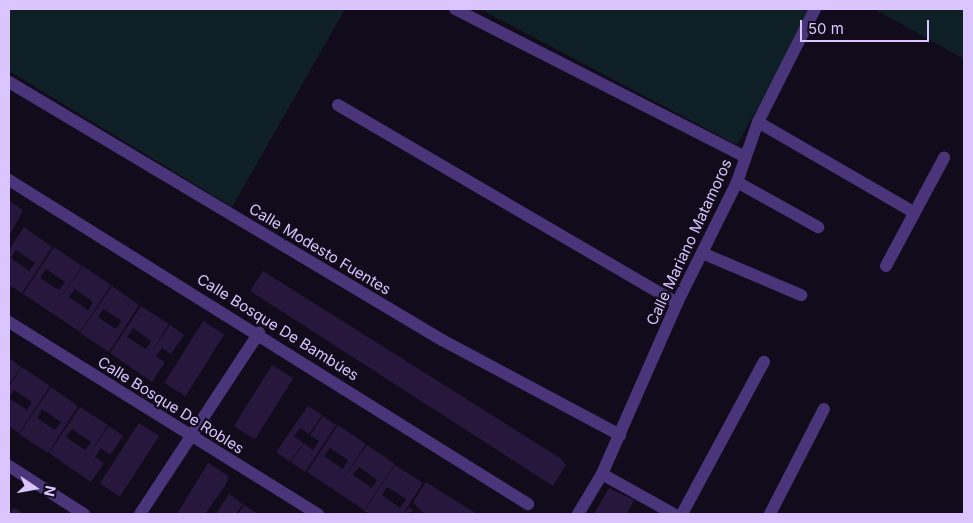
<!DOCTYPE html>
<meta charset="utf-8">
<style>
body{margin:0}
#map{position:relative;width:973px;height:523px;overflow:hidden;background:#120b1b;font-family:Inter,sans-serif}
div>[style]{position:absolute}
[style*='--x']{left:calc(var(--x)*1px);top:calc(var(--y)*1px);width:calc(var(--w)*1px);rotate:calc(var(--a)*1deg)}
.green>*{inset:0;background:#0e2025}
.building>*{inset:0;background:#28173c;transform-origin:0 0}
.minor>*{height:12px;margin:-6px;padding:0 6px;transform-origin:6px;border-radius:6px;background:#4a357b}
span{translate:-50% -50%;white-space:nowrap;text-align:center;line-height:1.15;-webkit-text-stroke:4.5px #120b1b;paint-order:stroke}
.street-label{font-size:15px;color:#dbc5ff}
.frame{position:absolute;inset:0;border:10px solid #dbc5ff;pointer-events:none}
.north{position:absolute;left:10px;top:463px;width:50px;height:50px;-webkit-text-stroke:4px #120b1b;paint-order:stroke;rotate:102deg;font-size:14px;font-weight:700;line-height:20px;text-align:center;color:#dbc5ff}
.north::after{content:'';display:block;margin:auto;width:18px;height:22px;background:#dbc5ff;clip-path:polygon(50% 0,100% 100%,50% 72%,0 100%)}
.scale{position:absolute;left:800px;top:20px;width:129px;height:22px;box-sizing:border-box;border:2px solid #dbc5ff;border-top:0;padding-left:6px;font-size:15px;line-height:18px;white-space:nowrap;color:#dbc5ff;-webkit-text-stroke:4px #120b1b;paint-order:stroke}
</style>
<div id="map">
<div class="green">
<i style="clip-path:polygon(9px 9px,345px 9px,232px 207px,9px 71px)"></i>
<i style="clip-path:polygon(480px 9px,813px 9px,737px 145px)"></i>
<i style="clip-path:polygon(874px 9px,964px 9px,964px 59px)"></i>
</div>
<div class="building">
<i style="clip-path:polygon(9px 201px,23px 210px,11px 233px,9px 232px)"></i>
<i style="clip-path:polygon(evenodd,24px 227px,52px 247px,22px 293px,9px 285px,9px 250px,24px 227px,16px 250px,35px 263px,29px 271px,11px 258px,16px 250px)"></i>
<i style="clip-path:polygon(evenodd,54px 247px,82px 266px,55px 306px,83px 266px,111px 285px,80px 332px,23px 294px,54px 247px,46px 269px,65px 282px,59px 290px,40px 278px,46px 269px,54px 247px,75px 289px,93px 302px,88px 310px,69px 297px,75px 289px)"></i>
<i style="clip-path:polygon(263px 271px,560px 458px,566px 465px,553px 486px,250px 291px)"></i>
<i style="clip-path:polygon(evenodd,112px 286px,139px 305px,109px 352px,80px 333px,112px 286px,103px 309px,122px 321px,116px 329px,98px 317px,103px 309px)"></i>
<i style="clip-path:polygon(evenodd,141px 306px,169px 324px,151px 352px,170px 325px,184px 335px,171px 354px,162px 348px,156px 356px,165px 362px,152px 382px,110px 353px,141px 306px,133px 328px,151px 341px,146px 349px,127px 337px,133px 328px)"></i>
<i style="left:203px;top:321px;width:25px;height:73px;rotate:32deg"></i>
<i style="clip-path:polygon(9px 358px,21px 367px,9px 385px)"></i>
<i style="left:272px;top:365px;width:25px;height:72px;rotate:32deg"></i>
<i style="clip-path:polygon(22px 367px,50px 386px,19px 433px,9px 426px,9px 398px,27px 410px,32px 402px,14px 390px,9px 397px,9px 387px)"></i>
<i style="clip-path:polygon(evenodd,51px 387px,78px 406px,48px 453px,19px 434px,51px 387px,42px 409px,61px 422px,55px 430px,37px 418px,42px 409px)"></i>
<i style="clip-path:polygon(308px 406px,322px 415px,309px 434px,300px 428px,294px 436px,303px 443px,290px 462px,276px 452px)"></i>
<i style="clip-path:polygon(evenodd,80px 407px,108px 425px,90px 453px,109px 426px,123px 436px,110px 455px,101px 448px,95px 457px,104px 463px,91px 482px,49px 453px,80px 407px,72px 429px,91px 442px,85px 450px,66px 437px,72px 429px)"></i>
<i style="clip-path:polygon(323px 416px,336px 425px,305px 472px,291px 462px,304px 443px,313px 450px,319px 441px,310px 435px)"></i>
<i style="left:139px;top:423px;width:24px;height:72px;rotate:33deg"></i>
<i style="clip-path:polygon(evenodd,338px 425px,366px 444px,342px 481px,367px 445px,395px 464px,364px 510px,307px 472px,338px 425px,330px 448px,348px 460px,343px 469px,324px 456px,330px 448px,338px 425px,359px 467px,377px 480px,372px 488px,353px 475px,359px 467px)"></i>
<i style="clip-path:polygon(208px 463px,229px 476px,225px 486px,205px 514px,177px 514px)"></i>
<i style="clip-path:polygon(evenodd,395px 465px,423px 483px,403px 514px,369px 514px,364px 511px,395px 465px,387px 487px,406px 499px,400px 508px,382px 495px,387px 487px)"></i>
<i style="clip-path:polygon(426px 482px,456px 501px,477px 514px,426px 514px,420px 510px,413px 502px)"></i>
<i style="clip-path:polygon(609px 488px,634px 500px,627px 514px,594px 514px)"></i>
<i style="clip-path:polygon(229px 494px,243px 504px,236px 514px,216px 514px)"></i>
<i style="clip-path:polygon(244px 505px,258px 514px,238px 514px)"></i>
<i style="clip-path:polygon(409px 507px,414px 511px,404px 514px)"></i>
<i style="clip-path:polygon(14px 508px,24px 514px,9px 514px)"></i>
</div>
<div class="minor">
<i style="--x:455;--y:9;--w:326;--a:27"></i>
<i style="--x:9;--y:82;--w:504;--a:30.79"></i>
<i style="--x:442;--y:340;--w:202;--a:28.1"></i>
<i style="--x:338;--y:105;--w:393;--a:30.3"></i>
<i style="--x:758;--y:122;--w:181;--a:30.1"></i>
<i style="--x:9;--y:180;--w:612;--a:31.98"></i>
<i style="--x:737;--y:182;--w:93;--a:29.1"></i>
<i style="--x:702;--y:253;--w:108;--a:23"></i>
<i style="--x:886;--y:266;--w:123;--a:-61.8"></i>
<i style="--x:9;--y:322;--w:364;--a:31.9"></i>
<i style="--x:9;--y:466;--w:89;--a:32.6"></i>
<i style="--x:602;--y:474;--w:82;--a:29.1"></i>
<i style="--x:140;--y:514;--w:217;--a:-56.7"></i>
<i style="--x:578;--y:514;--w:47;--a:-59"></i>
<i style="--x:602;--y:474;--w:187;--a:-66.3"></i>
<i style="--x:677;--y:303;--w:135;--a:-63.6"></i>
<i style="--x:737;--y:182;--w:64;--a:-70.7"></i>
<i style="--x:758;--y:122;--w:127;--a:-63.2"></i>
<i style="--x:682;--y:514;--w:173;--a:-61.7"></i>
<i style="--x:770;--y:514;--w:118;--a:-62.8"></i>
</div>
<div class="street-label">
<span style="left:689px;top:242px;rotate:-65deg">Calle Mariano Matamoros</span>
<span style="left:320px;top:249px;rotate:31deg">Calle Modesto Fuentes</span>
<span style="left:278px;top:327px;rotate:32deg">Calle Bosque De Bambúes</span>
<span style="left:171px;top:405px;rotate:32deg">Calle Bosque De Robles</span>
</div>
<div class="frame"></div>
<div class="north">N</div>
<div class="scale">50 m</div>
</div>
